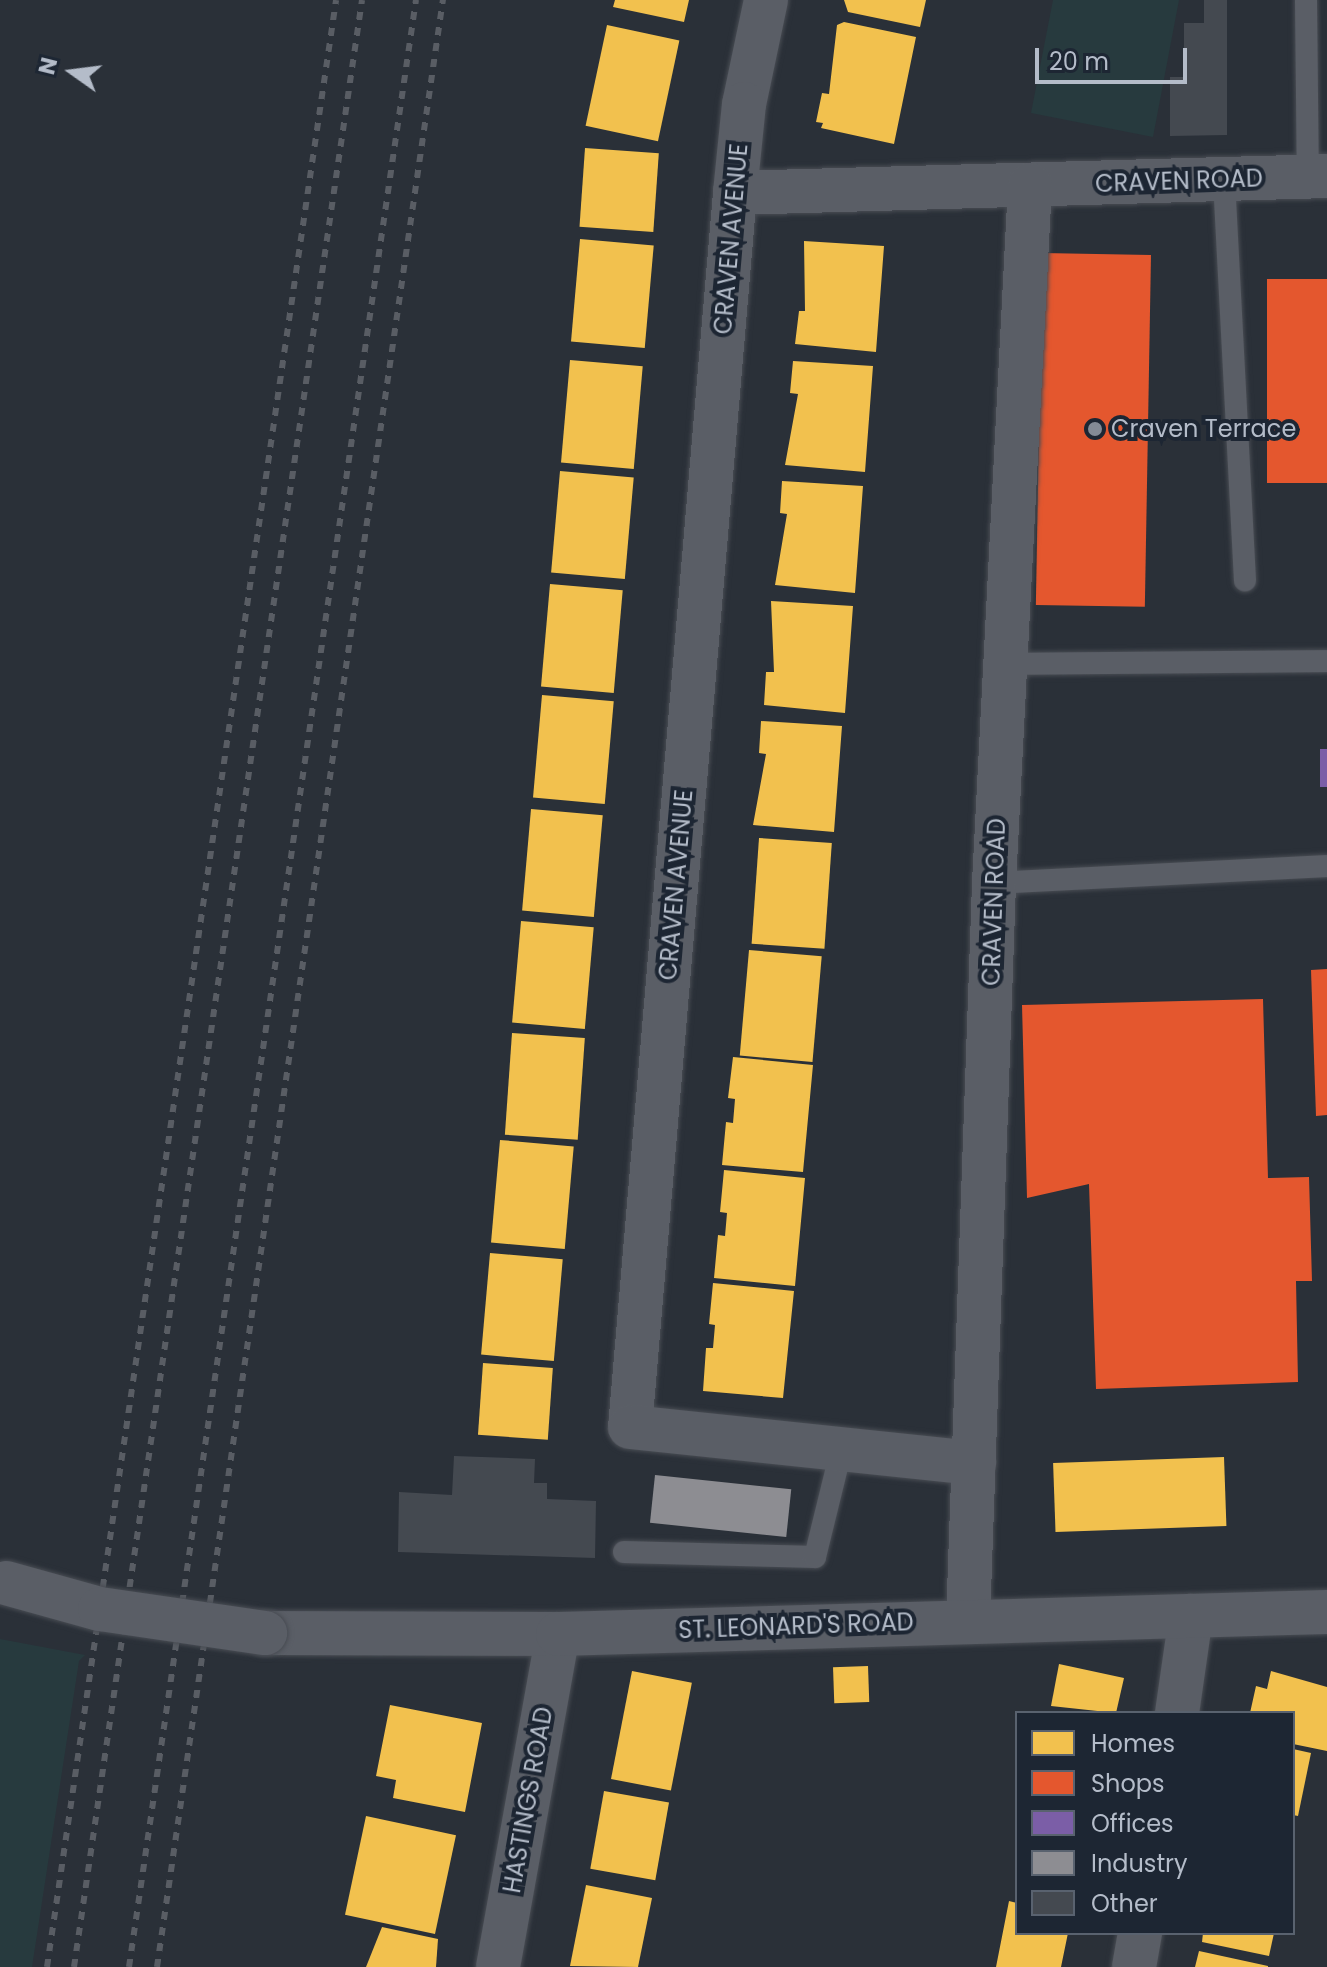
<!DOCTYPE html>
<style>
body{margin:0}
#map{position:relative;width:1327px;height:1967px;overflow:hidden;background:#2a3038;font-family:Poppins,sans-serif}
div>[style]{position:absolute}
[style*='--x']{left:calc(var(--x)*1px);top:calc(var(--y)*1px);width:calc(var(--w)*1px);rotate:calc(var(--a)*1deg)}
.green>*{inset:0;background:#273a3e}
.homes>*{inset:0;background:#f2c14e;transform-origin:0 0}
.shops>*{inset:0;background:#e4572e;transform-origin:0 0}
.offices>*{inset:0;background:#7b5ea7;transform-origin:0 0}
.industry>*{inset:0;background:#8d8d92;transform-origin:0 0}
.building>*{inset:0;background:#444950}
.roads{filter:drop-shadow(0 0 2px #484c53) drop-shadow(0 0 2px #484c53)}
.service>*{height:22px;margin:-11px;padding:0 11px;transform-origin:11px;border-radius:11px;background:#5a5e66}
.minor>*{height:44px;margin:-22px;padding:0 22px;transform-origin:22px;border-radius:22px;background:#5a5e66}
.tertiary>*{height:44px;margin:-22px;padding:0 22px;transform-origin:22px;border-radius:22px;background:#5a5e66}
.rail>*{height:6px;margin-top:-3px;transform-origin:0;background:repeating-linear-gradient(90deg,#595d64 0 8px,transparent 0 16px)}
.bridges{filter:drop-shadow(0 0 2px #484c53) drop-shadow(0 0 2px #484c53)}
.tertiary-bridge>*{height:44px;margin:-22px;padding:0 22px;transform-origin:22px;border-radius:22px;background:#5a5e66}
.dots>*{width:22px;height:22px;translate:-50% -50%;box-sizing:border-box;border:4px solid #1d2633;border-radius:50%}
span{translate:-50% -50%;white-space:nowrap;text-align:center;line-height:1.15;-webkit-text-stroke:8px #1d2633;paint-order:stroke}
.street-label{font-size:24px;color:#b4bcc9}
.poi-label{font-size:24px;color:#b4bcc9}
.left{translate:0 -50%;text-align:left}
.legend{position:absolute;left:1015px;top:1711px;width:280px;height:224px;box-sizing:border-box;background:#1d2633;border:2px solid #59626f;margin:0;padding:10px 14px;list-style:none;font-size:24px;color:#b4bcc9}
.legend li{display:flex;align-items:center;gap:16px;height:40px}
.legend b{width:40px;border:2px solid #59626f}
.north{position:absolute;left:32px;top:32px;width:80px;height:80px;-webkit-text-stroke:6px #1d2633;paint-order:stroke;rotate:284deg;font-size:22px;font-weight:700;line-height:32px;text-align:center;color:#b4bcc9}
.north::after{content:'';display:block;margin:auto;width:28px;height:36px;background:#b4bcc9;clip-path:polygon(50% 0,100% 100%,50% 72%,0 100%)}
.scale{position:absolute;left:1035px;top:48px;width:152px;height:36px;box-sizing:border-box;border:4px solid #b4bcc9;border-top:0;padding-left:10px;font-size:24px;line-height:28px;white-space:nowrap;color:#b4bcc9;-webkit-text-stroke:6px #1d2633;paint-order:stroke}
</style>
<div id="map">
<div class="green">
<i style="clip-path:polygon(1053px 0,1179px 0,1153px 137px,1031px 113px)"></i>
<i style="clip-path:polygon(0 1639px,85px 1655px,79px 1661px,32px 1967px,0 1967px)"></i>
</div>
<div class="homes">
<i style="clip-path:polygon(615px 0,689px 0,684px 22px,613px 7px)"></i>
<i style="clip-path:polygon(844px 0,926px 0,920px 27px,848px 12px)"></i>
<i style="clip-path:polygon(844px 22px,916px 37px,894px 144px,821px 128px,823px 123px,816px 122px,822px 93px,829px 94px,837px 25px)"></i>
<i style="left:607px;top:25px;width:74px;height:103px;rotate:12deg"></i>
<i style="left:585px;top:148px;width:74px;height:79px;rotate:4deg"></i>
<i style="left:580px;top:239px;width:74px;height:103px;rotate:5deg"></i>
<i style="clip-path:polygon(804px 241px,884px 246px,876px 352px,795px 344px,799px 311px,805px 311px)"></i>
<i style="left:570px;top:360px;width:73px;height:103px;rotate:5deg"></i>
<i style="clip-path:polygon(793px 361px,873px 366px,865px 472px,785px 465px,798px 394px,790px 393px)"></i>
<i style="left:560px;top:471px;width:74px;height:102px;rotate:5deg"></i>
<i style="clip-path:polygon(782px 481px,863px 486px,855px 593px,775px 585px,787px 514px,780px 513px)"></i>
<i style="left:550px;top:584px;width:73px;height:103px;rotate:5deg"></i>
<i style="clip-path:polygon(771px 601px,853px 606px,845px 713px,764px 705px,766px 672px,774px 672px)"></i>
<i style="left:542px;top:695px;width:72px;height:103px;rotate:5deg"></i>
<i style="clip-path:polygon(761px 721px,842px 726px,834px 832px,753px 825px,766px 754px,759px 753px)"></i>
<i style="left:531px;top:809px;width:72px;height:102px;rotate:5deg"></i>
<i style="left:759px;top:838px;width:73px;height:106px;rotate:4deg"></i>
<i style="left:521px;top:921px;width:73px;height:102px;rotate:5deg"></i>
<i style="left:749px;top:950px;width:73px;height:106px;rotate:5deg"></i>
<i style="left:512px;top:1033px;width:73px;height:102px;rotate:4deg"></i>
<i style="clip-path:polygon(733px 1057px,813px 1065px,803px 1172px,722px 1165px,726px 1122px,733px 1123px,735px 1099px,728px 1098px)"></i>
<i style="left:500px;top:1140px;width:74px;height:103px;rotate:5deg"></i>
<i style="clip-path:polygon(724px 1170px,805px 1178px,795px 1286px,714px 1278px,718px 1235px,725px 1236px,727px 1213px,720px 1212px)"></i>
<i style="left:490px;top:1253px;width:73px;height:102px;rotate:5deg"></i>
<i style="clip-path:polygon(713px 1283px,794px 1291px,783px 1398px,703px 1391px,706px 1348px,713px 1348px,715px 1325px,709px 1324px)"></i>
<i style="left:483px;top:1363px;width:70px;height:72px;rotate:4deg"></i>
<i style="left:1224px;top:1457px;width:69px;height:171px;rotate:88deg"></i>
<i style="clip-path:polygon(1059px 1664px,1124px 1678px,1116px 1713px,1051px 1706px)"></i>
<i style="left:868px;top:1666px;width:36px;height:35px;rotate:88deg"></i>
<i style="left:632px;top:1671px;width:61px;height:110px;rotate:11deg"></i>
<i style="clip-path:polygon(1271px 1671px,1327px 1687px,1327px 1751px,1293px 1744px,1293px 1713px,1250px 1713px,1256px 1686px,1267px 1689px)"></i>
<i style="clip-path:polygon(390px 1705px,482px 1723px,465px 1812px,393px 1798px,396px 1780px,376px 1776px)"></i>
<i style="clip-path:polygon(1293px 1749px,1311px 1753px,1298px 1816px,1293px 1815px)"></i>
<i style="left:604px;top:1791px;width:66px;height:79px;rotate:10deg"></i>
<i style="left:366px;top:1816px;width:92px;height:101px;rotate:12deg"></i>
<i style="clip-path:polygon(586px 1885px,652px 1898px,638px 1967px,570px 1966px)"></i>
<i style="clip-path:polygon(1009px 1901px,1017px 1903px,1017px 1933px,1068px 1933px,1061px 1967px,996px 1967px)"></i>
<i style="clip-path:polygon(382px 1927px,438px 1939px,436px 1967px,366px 1967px)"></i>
<i style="clip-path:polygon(1203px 1933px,1274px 1933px,1269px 1956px,1202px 1942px)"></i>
<i style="clip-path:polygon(1199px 1951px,1268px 1966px,1268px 1967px,1195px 1967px)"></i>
</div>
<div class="shops">
<i style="left:1042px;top:253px;width:109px;height:352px;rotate:1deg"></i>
<i style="left:1327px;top:279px;width:204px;height:60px;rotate:90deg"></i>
<i style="clip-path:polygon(1327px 969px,1327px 1115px,1316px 1116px,1311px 970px)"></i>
<i style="clip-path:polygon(1263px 999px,1268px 1178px,1309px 1177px,1312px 1281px,1296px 1281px,1298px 1382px,1096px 1389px,1089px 1184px,1027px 1198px,1022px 1005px)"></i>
</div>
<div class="offices">
<i style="left:1320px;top:749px;width:7px;height:38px"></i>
</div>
<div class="industry">
<i style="left:655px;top:1475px;width:137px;height:48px;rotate:6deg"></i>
</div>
<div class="building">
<i style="clip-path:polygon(1204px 0,1227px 0,1227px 135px,1170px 136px,1170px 77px,1184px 77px,1184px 23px,1204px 23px)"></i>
<i style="clip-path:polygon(454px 1456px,535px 1459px,534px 1483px,547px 1483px,547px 1499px,596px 1501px,595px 1558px,398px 1552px,399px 1492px,452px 1495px)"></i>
</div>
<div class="roads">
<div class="service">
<i style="--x:1306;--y:0;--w:178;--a:89.4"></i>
<i style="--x:1224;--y:180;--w:401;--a:87"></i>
<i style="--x:1005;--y:664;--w:322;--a:-0.5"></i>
<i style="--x:994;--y:883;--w:333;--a:-2.9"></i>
<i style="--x:624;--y:1552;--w:191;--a:1.5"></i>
<i style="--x:815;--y:1557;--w:109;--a:-76.2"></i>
</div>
<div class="minor">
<i style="--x:766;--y:0;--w:106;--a:101.9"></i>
<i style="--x:744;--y:104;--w:89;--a:95.8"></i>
<i style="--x:735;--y:193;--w:1238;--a:94.86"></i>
<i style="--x:630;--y:1427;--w:346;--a:6"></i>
<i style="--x:735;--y:193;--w:592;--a:-1.64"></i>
<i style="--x:968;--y:1621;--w:738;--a:-87.98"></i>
<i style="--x:994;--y:883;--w:699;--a:-87.05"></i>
<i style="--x:1177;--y:1713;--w:98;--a:-81.8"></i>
<i style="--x:498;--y:1967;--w:338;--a:-79.8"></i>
<i style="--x:1134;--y:1967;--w:35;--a:-80"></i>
</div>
<div class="tertiary">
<i style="--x:265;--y:1633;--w:293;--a:0.2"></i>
<i style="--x:558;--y:1634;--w:769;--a:-1.64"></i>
</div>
</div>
<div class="rail">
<i style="--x:47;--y:1967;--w:1988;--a:-81.64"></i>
<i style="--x:74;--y:1967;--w:1988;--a:-81.67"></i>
<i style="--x:129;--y:1967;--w:1988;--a:-81.7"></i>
<i style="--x:157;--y:1967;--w:1988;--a:-81.73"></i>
</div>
<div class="bridges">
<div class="tertiary-bridge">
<i style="--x:6;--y:1583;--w:98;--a:15.5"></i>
<i style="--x:100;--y:1609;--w:167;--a:8.3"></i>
</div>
</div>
<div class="dots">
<i style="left:1095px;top:429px;background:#848b96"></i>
</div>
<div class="street-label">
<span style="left:1179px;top:181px;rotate:-2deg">CRAVEN ROAD</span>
<span style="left:731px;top:239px;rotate:-85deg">CRAVEN AVENUE</span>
<span style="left:676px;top:885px;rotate:-85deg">CRAVEN AVENUE</span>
<span style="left:994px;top:902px;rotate:-88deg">CRAVEN ROAD</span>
<span style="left:796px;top:1626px;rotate:-2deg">ST. LEONARD'S ROAD</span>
<span style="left:528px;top:1800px;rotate:-80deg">HASTINGS ROAD</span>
</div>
<div class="poi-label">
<span class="left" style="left:1111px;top:429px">Craven Terrace</span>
</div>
<ul class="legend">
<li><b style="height:22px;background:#f2c14e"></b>Homes</li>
<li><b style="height:22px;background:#e4572e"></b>Shops</li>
<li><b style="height:22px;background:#7b5ea7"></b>Offices</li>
<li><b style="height:22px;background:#8d8d92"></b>Industry</li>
<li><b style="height:22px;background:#444950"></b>Other</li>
</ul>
<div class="north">N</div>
<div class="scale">20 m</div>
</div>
